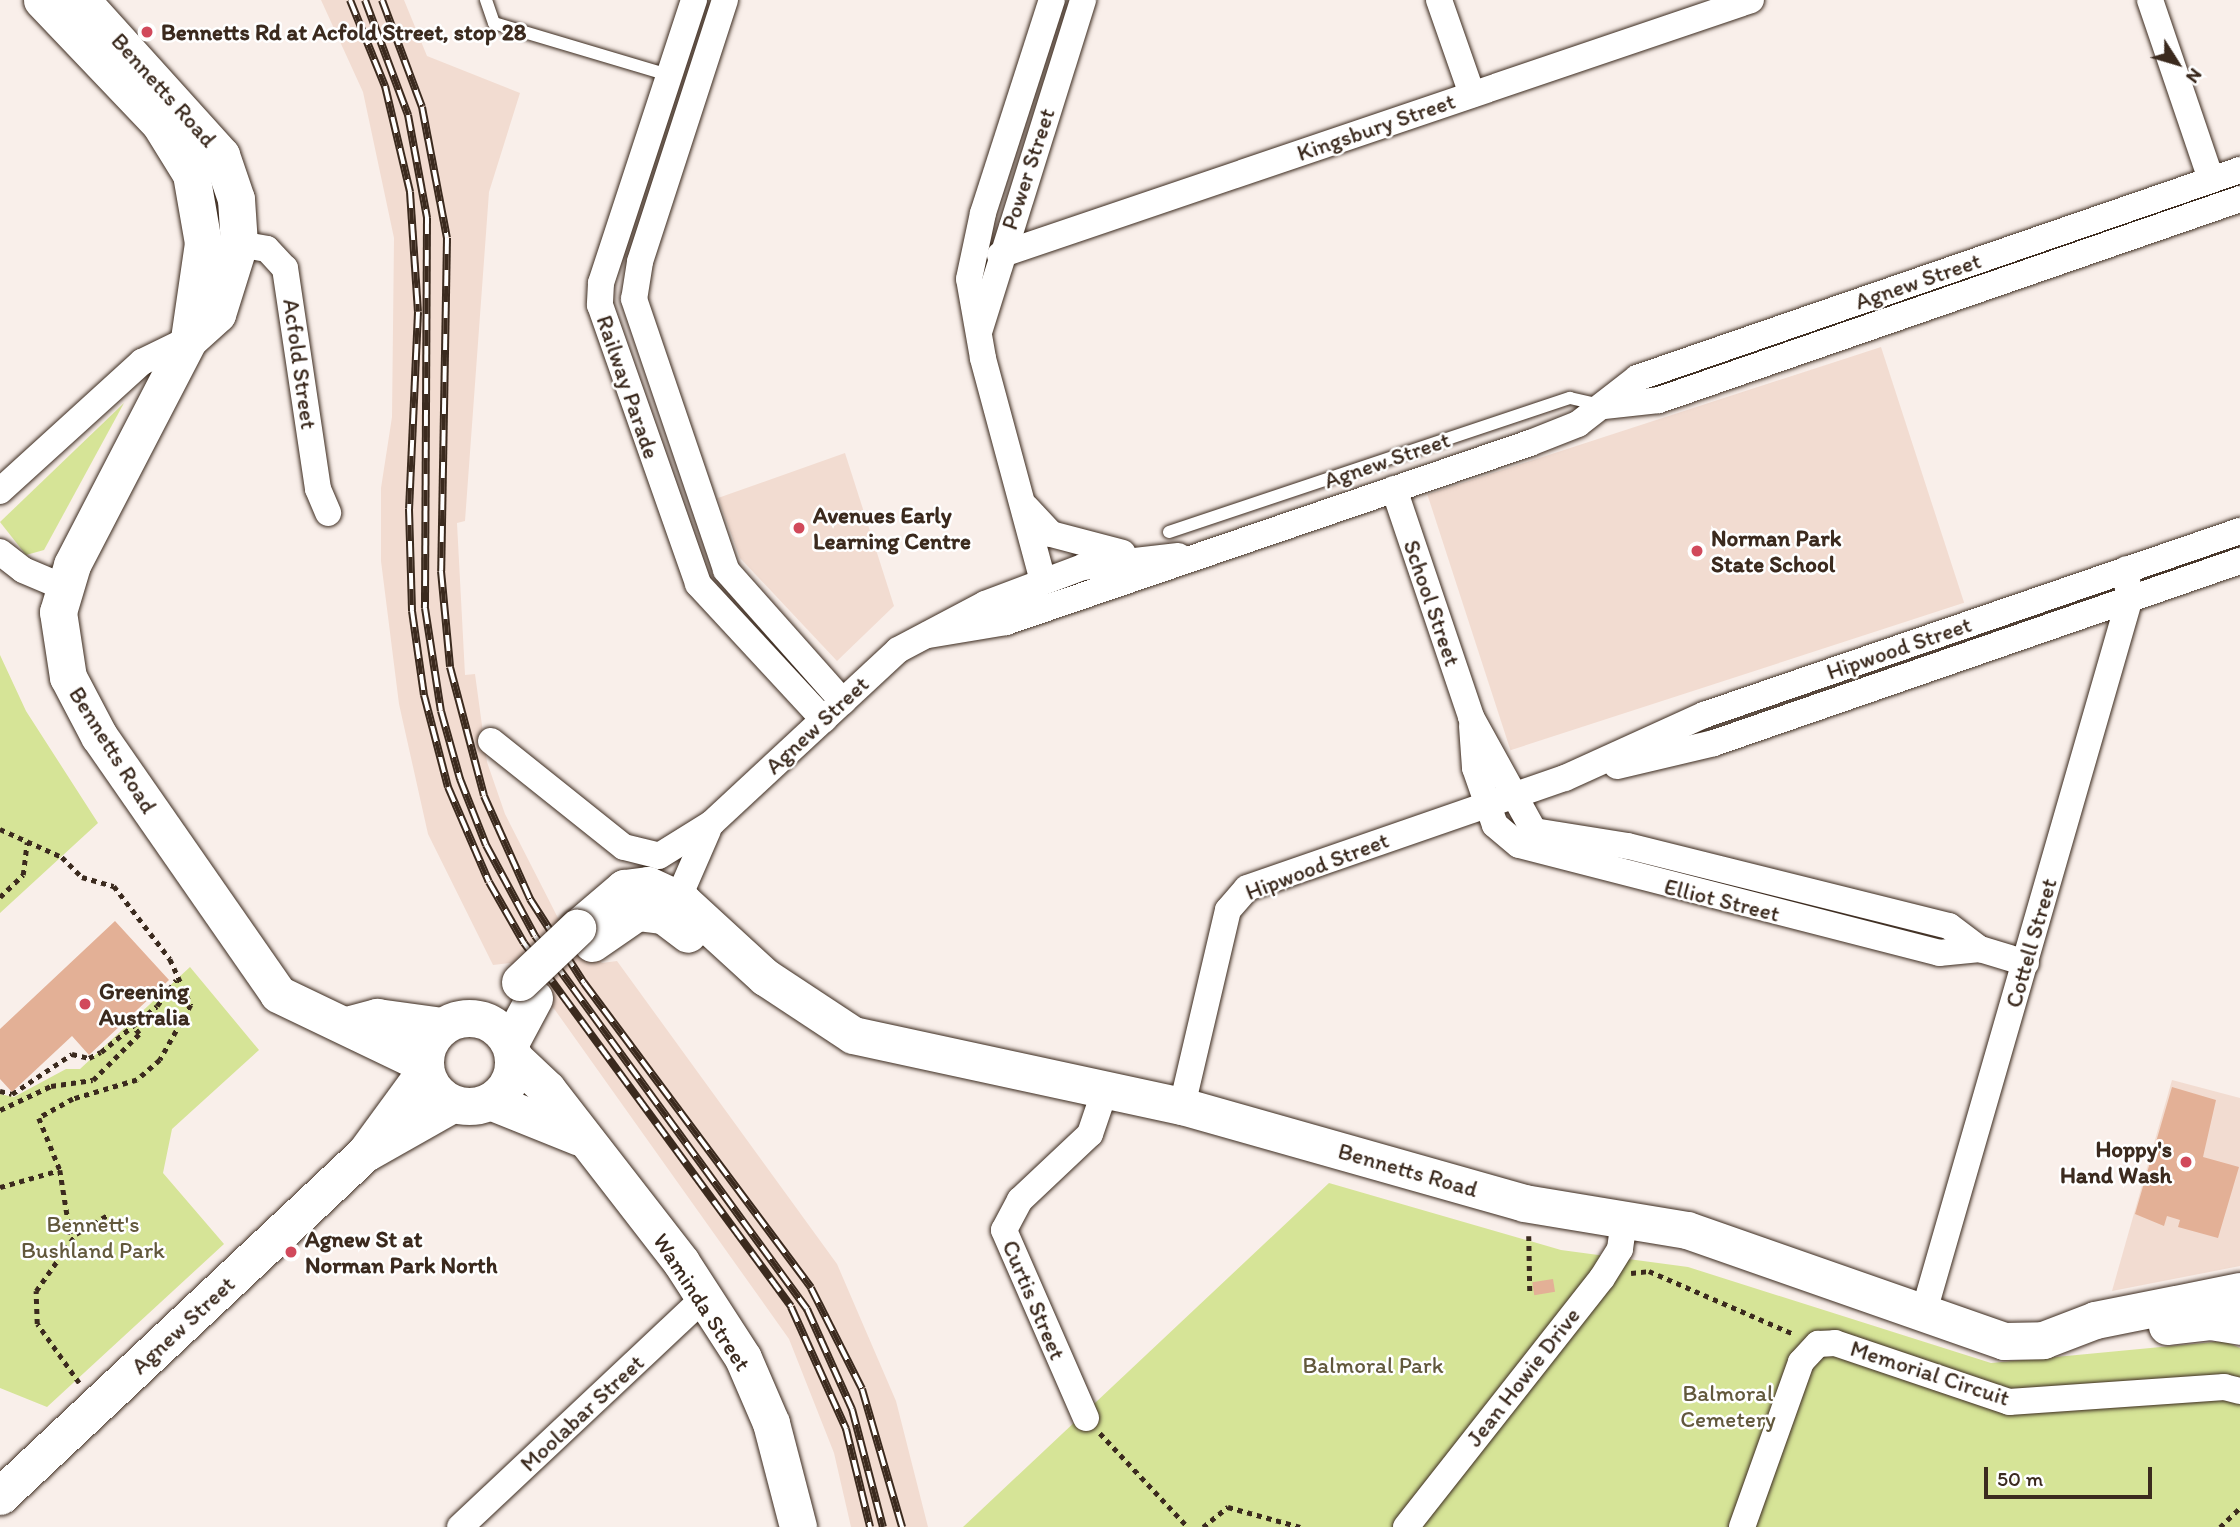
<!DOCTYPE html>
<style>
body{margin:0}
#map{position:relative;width:2240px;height:1527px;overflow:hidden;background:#f9efea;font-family:Itim,sans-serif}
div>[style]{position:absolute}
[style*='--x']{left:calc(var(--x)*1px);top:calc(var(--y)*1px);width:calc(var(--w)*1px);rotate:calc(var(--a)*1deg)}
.built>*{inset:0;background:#f2dcd1;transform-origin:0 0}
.green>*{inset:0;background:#d6e497}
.building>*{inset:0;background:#e3b096;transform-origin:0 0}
.path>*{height:4.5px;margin-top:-2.25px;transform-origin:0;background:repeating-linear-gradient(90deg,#3b2a1e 0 5px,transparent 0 10px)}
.roads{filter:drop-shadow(0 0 2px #3b2a1e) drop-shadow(0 0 2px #3b2a1e)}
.lane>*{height:12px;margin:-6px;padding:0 6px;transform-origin:6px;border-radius:6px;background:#fff}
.street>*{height:26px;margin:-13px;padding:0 13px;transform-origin:13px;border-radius:13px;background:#fff}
.secondary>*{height:37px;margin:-18.5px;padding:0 18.5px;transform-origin:18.5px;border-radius:18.5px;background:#fff}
.secondary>.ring{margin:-18.5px;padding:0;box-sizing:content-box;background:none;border:37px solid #fff;border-radius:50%}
.rail>*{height:8px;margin-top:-4px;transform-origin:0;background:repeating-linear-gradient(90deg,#fff 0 16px,#3b2a1e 0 32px);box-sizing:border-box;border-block:2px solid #3b2a1e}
.bridges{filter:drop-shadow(0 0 2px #3b2a1e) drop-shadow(0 0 2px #3b2a1e)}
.secondary-bridge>*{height:37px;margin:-18.5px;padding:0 18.5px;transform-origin:18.5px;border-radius:18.5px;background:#fff}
.dots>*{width:19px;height:19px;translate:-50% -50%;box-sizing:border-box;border:4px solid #fff;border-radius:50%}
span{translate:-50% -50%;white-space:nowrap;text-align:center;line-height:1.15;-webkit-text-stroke:5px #fff;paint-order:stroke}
.poi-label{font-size:23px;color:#3b2a1e;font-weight:700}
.left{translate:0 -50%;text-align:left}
.right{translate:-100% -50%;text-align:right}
.street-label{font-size:23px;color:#3b2a1e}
.park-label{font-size:23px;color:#62583c}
.north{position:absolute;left:2142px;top:28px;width:70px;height:70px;-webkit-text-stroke:5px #fff;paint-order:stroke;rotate:127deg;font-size:19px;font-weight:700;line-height:28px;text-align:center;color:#3b2a1e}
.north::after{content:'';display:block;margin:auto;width:24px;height:32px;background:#3b2a1e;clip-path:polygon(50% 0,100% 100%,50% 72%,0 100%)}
.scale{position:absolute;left:1984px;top:1467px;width:168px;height:32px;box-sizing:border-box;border:4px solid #3b2a1e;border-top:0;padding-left:9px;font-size:21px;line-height:24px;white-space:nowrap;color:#3b2a1e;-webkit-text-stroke:5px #fff;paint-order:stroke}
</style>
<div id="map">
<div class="built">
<i style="clip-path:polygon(321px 0,404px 0,427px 56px,520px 93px,489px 192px,465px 521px,457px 523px,465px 675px,475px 674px,487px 762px,505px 814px,558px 918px,602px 963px,617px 961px,837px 1264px,896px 1401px,928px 1527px,851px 1527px,834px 1453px,789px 1339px,555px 1010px,510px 963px,493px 965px,428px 834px,399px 704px,381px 561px,381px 488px,392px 417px,394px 238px,363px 92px)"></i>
<i style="left:1881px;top:347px;width:269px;height:477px;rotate:72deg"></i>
<i style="clip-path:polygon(845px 453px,894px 606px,837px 661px,740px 558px,718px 498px)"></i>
<i style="clip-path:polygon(2172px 1080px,2240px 1098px,2240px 1266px,2112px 1291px)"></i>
</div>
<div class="green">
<i style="clip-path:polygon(124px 403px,44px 550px,26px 555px,0 522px)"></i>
<i style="clip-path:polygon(0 655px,26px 711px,98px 823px,0 913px)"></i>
<i style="clip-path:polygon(190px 967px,259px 1050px,172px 1129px,163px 1173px,224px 1244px,47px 1407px,0 1388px,0 1094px,14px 1097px,66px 1069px,80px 1069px)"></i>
<i style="clip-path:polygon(1329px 1183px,1561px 1250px,1688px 1267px,1991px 1363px,2224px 1341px,2240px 1348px,2240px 1527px,963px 1527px)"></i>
</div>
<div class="building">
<i style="clip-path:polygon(115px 921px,169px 980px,89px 1055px,72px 1036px,12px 1092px,0 1079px,0 1029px)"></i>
<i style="clip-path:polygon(2172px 1087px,2216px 1100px,2203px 1157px,2239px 1167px,2218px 1238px,2178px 1227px,2180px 1220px,2167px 1216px,2164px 1226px,2135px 1214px)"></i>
<i style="left:1553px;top:1279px;width:13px;height:21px;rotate:81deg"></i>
</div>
<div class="path">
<i style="--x:0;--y:829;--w:68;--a:24.3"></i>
<i style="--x:62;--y:857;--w:28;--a:45"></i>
<i style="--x:82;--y:877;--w:33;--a:16"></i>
<i style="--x:114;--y:886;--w:92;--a:52.5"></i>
<i style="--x:170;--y:959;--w:51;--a:65.5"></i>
<i style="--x:191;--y:1005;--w:63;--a:119.4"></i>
<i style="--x:160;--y:1060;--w:30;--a:139"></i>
<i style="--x:137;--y:1080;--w:67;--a:163.5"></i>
<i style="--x:73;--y:1099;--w:39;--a:151"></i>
<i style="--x:39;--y:1118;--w:56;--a:68"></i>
<i style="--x:0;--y:897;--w:32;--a:-44"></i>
<i style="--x:23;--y:875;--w:33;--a:-83"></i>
<i style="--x:0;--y:1091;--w:12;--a:14"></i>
<i style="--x:12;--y:1094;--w:72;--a:-33.7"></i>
<i style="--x:72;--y:1054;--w:17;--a:13"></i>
<i style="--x:89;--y:1058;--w:13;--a:-27"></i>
<i style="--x:101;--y:1052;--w:72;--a:-39.4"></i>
<i style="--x:157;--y:1006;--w:32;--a:-54"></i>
<i style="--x:0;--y:1110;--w:56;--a:-25.2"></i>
<i style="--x:51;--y:1086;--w:42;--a:-8.1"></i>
<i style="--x:93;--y:1080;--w:65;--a:-45"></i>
<i style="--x:139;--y:1034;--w:10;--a:-127"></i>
<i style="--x:0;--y:1187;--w:62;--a:-15.8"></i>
<i style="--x:60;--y:1170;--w:70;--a:80.9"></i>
<i style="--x:1529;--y:1236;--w:56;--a:89"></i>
<i style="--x:1631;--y:1273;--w:18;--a:-6"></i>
<i style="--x:1649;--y:1271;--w:158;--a:23.5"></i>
<i style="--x:79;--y:1383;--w:72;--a:-125.4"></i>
<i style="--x:37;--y:1324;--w:33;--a:-92"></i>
<i style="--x:36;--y:1291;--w:70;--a:-54.9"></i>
<i style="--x:76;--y:1234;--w:39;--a:-31"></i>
<i style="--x:1100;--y:1433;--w:129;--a:46.9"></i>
<i style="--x:1203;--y:1527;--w:32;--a:-39"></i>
<i style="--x:1228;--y:1507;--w:75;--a:15.5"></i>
<i style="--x:2220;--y:1527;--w:28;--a:-44"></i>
</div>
<div class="roads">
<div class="lane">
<i style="--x:486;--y:0;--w:24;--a:71"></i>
<i style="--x:494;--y:23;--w:182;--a:16.6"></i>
<i style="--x:1169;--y:532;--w:423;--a:-18.5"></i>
<i style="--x:1570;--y:398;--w:35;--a:13"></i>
</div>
<div class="street">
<i style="--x:694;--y:0;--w:298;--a:108.2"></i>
<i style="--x:601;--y:283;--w:22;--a:93"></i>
<i style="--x:600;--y:305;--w:296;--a:70.6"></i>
<i style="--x:698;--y:584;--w:185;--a:47.2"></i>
<i style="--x:725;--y:0;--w:275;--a:108"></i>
<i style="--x:640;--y:262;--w:37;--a:99"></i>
<i style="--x:634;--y:299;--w:286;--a:71.2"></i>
<i style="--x:726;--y:570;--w:176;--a:48.4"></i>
<i style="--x:1439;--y:0;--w:100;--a:70.7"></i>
<i style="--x:2150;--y:0;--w:189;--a:71.2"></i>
<i style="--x:239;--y:244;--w:28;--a:10"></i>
<i style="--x:267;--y:249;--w:26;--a:47"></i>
<i style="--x:285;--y:268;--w:223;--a:81.5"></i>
<i style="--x:318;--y:489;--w:26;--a:67"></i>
<i style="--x:1000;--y:255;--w:793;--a:-18.75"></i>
<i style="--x:980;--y:329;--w:345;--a:-72.6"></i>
<i style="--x:1604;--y:406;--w:55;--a:-6.2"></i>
<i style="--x:1659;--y:400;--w:615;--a:-19.08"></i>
<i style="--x:1394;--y:489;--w:241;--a:71.3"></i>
<i style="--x:1471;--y:717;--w:130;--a:61.1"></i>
<i style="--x:1534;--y:831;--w:95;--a:9.1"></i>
<i style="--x:1628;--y:846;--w:331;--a:14"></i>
<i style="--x:1949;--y:926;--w:39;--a:37"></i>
<i style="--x:1980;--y:949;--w:48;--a:16.9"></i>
<i style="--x:0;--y:491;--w:192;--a:-42.3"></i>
<i style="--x:142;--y:362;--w:52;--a:-26.1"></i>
<i style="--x:1026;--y:507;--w:37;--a:47"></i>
<i style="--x:1051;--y:534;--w:74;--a:14.8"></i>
<i style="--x:0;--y:552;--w:29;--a:38"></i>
<i style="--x:23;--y:570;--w:43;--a:23"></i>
<i style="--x:1043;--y:581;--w:231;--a:-105.1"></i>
<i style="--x:983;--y:358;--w:80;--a:-100"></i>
<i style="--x:969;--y:279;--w:67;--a:-78"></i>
<i style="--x:983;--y:213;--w:224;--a:-72.1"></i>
<i style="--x:928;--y:635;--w:79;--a:-9.5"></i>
<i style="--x:1006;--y:622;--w:554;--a:-18.86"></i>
<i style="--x:1530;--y:443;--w:52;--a:-21.6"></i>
<i style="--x:1578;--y:424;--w:75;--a:-37.9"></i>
<i style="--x:1637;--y:378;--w:638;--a:-19.03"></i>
<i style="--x:1472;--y:726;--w:42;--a:85.9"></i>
<i style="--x:1475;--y:768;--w:60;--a:70.7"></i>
<i style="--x:1495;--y:825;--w:31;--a:40"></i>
<i style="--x:1519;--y:845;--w:434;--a:14.4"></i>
<i style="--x:1939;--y:953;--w:41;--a:-5.6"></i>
<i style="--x:491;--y:741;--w:170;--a:38.6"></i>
<i style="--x:624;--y:847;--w:36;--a:14"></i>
<i style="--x:659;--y:856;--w:62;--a:-31.9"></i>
<i style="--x:712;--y:823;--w:254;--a:-42.9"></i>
<i style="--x:898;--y:650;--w:98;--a:-27.9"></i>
<i style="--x:985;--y:604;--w:105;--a:-20.7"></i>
<i style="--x:1083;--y:567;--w:96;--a:-6.6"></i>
<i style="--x:1617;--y:766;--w:100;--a:-13.3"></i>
<i style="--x:1714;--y:743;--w:557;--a:-19.09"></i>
<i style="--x:678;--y:899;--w:75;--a:-66.5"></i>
<i style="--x:1182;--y:1106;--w:201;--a:-76.8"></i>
<i style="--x:1228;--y:910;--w:29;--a:-49"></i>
<i style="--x:1247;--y:888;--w:336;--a:-19.1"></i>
<i style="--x:1565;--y:778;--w:153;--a:-24.4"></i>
<i style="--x:1704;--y:715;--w:567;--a:-18.95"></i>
<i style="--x:1923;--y:1315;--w:743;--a:-73.91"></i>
<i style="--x:2129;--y:601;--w:32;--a:-95"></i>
<i style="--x:1086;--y:1418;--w:205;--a:-113.6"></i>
<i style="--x:1004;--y:1230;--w:34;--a:-62"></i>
<i style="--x:1020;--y:1200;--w:96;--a:-43.3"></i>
<i style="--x:1090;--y:1134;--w:46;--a:-71.2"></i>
<i style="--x:460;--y:1527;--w:335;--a:-43.2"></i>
<i style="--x:1406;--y:1527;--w:317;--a:-51.8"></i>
<i style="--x:1602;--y:1278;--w:34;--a:-58"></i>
<i style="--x:1620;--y:1249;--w:30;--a:-82"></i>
<i style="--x:1742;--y:1527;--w:175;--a:-70.3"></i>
<i style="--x:1801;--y:1362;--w:25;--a:-47"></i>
<i style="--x:1818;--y:1344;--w:17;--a:-3"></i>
<i style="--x:1835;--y:1343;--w:184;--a:18.7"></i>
<i style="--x:2009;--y:1402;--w:216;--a:-4"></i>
<i style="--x:2224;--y:1387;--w:16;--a:14"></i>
</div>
<div class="secondary">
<i style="--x:42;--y:0;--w:171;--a:46.4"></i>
<i style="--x:160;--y:124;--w:59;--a:58.2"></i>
<i style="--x:191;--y:174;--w:70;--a:80.1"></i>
<i style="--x:203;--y:243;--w:97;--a:98.3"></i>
<i style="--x:81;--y:0;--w:209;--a:47.9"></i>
<i style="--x:221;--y:155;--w:46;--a:71.2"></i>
<i style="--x:236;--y:199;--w:45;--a:86.2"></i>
<i style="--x:239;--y:244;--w:73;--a:107.4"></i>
<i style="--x:217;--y:314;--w:38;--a:138"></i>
<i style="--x:189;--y:339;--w:254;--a:117.4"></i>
<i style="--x:72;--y:565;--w:49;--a:106.6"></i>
<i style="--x:58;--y:612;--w:66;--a:81.3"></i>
<i style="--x:68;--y:677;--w:67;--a:62.3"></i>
<i style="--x:99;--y:736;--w:314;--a:55.2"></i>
<i style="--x:278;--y:994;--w:162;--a:25.6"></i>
<i style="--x:577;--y:928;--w:62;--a:-40.4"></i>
<i style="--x:624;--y:888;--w:24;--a:-7"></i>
<i style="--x:648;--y:885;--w:38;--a:25"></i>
<i style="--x:682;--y:901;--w:113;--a:42.5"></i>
<i style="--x:765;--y:977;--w:105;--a:33.4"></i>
<i style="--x:853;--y:1035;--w:337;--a:12.2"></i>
<i style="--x:1182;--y:1106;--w:355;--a:15.8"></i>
<i style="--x:1524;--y:1203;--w:165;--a:9.4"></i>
<i style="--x:1687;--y:1230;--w:336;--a:19.3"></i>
<i style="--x:2004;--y:1341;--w:39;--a:-1"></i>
<i style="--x:2043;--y:1340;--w:56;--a:-21"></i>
<i style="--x:2095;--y:1320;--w:148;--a:-11.3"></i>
<i style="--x:592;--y:943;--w:55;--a:-34.6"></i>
<i style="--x:637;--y:912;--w:26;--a:7"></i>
<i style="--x:663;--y:915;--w:31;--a:37"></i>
<i class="ring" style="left:425px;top:1018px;width:51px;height:51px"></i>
<i style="--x:350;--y:1024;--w:28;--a:-15"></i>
<i style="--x:377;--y:1017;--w:66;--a:7.9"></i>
<i style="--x:510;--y:1043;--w:51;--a:-61.9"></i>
<i style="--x:513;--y:1057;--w:47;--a:43.3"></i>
<i style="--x:547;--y:1089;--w:219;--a:52.2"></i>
<i style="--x:681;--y:1262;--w:114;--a:57.1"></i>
<i style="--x:743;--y:1358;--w:71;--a:66.7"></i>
<i style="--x:771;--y:1423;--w:107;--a:75.4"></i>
<i style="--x:490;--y:1101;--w:96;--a:22"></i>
<i style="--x:369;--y:1151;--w:95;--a:-29.5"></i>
<i style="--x:2167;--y:1326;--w:43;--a:-6.6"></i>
<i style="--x:2210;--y:1321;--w:30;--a:9"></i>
<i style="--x:0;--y:1496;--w:501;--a:-43.22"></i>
<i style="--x:365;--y:1153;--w:102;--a:-53.8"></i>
</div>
</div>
<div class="rail">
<i style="--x:350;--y:0;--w:93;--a:67.9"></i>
<i style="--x:385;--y:86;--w:109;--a:76.7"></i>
<i style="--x:410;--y:192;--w:120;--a:86.2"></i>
<i style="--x:418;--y:312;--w:197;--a:92.6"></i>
<i style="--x:409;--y:509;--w:102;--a:88.3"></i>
<i style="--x:412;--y:611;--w:85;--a:81.9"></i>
<i style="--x:424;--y:695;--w:95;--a:75.4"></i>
<i style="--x:448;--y:787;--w:103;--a:66.7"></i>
<i style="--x:489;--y:882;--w:70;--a:60.2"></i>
<i style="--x:524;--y:943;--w:451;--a:53.7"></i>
<i style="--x:791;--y:1307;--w:134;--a:65.7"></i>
<i style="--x:846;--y:1429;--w:101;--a:76.2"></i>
<i style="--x:365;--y:0;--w:123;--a:69.5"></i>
<i style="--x:408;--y:115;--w:105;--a:79.5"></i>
<i style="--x:427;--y:218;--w:390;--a:90.3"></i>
<i style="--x:425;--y:608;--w:104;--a:81.2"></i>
<i style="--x:441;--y:711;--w:71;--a:74.4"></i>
<i style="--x:460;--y:779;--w:71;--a:68.5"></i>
<i style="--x:486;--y:845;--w:103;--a:61.7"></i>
<i style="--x:535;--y:936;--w:462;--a:53.9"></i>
<i style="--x:807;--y:1309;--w:110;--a:65.8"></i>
<i style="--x:852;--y:1409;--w:122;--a:75.3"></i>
<i style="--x:382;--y:0;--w:114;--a:69.5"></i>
<i style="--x:422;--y:107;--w:133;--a:79.2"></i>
<i style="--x:447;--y:238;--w:333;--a:91"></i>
<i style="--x:441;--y:571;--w:96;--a:84.6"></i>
<i style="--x:450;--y:667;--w:133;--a:75.2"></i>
<i style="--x:484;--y:796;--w:113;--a:65.9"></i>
<i style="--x:530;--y:899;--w:100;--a:57.3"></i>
<i style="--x:584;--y:983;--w:380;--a:53.3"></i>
<i style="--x:811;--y:1288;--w:113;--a:63.2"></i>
<i style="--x:862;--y:1389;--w:144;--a:73.8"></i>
</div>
<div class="bridges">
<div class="secondary-bridge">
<i style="--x:520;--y:982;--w:79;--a:-43.5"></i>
</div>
</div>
<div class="dots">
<i style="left:147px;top:32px;background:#d1495b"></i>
<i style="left:799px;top:528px;background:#d1495b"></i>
<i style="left:1697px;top:551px;background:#d1495b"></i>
<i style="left:85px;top:1004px;background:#d1495b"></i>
<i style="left:2186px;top:1162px;background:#d1495b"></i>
<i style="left:291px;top:1252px;background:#d1495b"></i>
</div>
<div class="poi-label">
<span class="left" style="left:161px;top:32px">Bennetts Rd at Acfold Street, stop 28</span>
<span class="left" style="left:813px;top:528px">Avenues Early<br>Learning Centre</span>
<span class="left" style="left:1711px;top:551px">Norman Park<br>State School</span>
<span class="left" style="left:99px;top:1004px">Greening<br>Australia</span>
<span class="right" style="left:2172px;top:1162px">Hoppy's<br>Hand Wash</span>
<span class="left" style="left:305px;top:1252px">Agnew St at<br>Norman Park North</span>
</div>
<div class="street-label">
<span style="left:164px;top:90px;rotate:48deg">Bennetts Road</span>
<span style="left:1376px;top:127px;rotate:-19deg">Kingsbury Street</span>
<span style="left:1028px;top:169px;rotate:-72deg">Power Street</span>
<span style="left:1918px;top:281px;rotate:-19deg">Agnew Street</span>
<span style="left:300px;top:364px;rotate:82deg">Acfold Street</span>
<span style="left:628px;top:387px;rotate:71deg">Railway Parade</span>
<span style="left:1387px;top:460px;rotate:-19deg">Agnew Street</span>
<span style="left:1432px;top:603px;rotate:71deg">School Street</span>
<span style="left:1899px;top:648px;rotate:-19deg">Hipwood Street</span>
<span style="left:817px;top:725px;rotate:-43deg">Agnew Street</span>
<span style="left:113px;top:750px;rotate:58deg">Bennetts Road</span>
<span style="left:1317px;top:866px;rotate:-21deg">Hipwood Street</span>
<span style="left:1722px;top:900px;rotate:14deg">Elliot Street</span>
<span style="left:2031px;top:943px;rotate:-74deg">Cottell Street</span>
<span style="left:1408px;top:1170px;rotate:16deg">Bennetts Road</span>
<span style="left:1034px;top:1300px;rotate:67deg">Curtis Street</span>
<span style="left:702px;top:1302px;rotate:57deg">Waminda Street</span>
<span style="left:183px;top:1325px;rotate:-43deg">Agnew Street</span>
<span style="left:1930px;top:1373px;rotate:18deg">Memorial Circuit</span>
<span style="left:1523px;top:1377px;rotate:-52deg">Jean Howie Drive</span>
<span style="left:582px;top:1413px;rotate:-43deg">Moolabar Street</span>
</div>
<div class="park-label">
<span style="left:93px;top:1237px">Bennett's<br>Bushland Park</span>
<span style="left:1373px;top:1365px">Balmoral Park</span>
<span style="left:1728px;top:1406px">Balmoral<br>Cemetery</span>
</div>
<div class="north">N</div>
<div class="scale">50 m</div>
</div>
